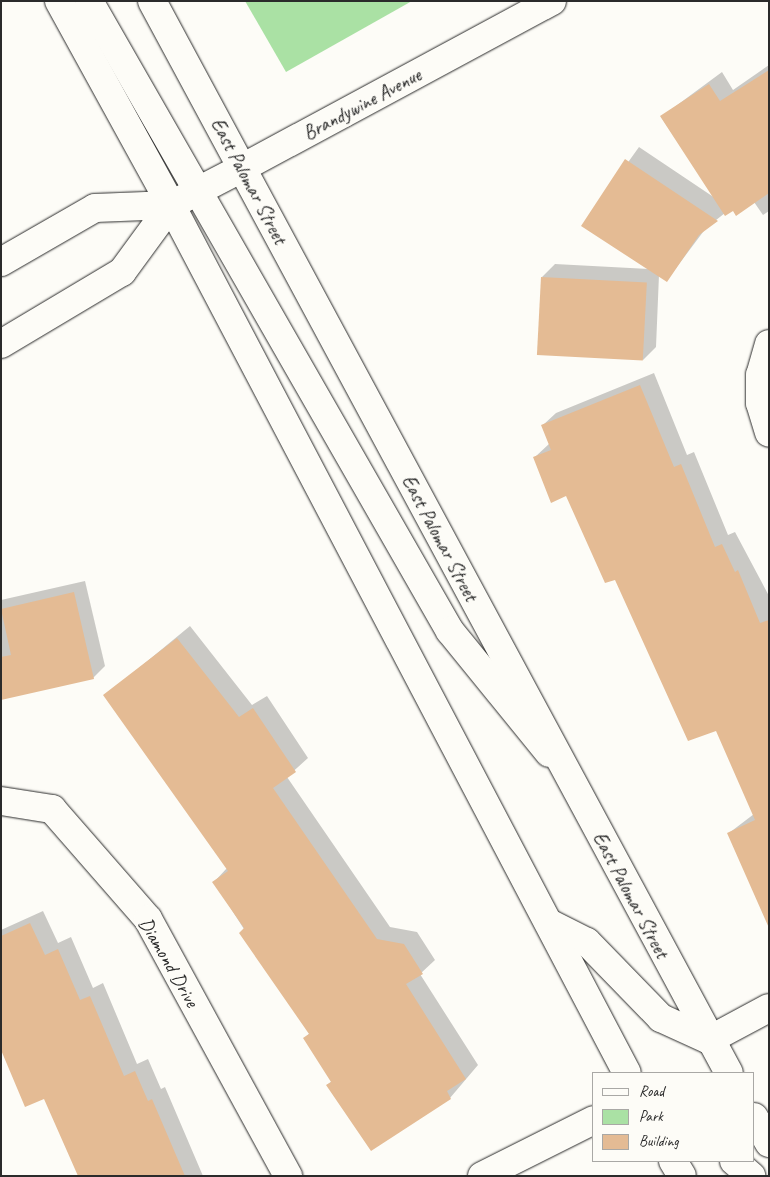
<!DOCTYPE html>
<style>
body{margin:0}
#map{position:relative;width:770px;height:1177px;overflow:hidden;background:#fdfcf7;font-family:Caveat,sans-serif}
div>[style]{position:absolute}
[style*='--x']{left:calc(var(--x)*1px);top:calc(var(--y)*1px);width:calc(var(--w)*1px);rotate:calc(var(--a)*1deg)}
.green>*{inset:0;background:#aae1a4}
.shadow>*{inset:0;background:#0003}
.building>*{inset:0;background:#e4bb94;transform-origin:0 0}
.roads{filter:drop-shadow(0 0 1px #2b2b2b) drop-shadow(0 0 1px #2b2b2b)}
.minor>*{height:28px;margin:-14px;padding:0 14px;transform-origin:14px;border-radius:14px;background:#fdfcf7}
.major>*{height:28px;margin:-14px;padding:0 14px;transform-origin:14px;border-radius:14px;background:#fdfcf7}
span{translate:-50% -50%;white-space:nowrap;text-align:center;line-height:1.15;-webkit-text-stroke:5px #fdfcf7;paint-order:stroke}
.street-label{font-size:20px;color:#2b2b2b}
.frame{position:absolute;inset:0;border:2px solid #2b2b2b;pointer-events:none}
.legend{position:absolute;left:592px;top:1072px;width:162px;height:90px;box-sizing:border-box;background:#fdfcf7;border:1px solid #a9a8a5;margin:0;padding:6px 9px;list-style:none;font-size:15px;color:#2b2b2b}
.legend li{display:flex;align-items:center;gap:10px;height:25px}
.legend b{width:25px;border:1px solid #a9a8a5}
</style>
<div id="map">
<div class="green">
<i style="clip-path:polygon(245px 1px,412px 1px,286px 72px)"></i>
</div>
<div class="shadow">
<i style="clip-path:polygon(769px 65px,769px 211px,763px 215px,754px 202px,725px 213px,706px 228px,667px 280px,659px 275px,656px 347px,643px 360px,542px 277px,555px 264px,649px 269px,583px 225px,639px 147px,715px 198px,661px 117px,722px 72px,733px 90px)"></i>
<i style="clip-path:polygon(654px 373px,687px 455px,694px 452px,728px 535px,735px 532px,769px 596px,769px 898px,729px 833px,754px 814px,717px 729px,616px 579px,567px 495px,535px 457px,550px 443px,543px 425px,556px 413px)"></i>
<i style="clip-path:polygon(85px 581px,105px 666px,93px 678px,1px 698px,1px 600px)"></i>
<i style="clip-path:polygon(190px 626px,252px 705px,267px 696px,308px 758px,287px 777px,390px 927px,417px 932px,435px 960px,420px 974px,478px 1065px,450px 1098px,327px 1085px,332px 1081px,304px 1038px,310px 1033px,214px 882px,227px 868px,105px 696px)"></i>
<i style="clip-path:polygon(43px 911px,58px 943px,71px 937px,93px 988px,103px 983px,137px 1064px,148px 1059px,161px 1089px,165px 1087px,203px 1176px,80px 1176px,45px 1098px,1px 1047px,1px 930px)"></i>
</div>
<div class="building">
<i style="clip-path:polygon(769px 70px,769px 193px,736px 216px,733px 211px,725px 216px,660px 116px,709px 84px,720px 101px)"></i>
<i style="clip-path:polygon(625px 159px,718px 221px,699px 235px,667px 282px,581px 226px)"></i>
<i style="left:541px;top:277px;width:106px;height:78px;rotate:3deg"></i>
<i style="clip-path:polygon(640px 385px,674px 467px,681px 464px,715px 547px,722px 544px,735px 572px,738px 570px,760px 623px,769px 620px,769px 928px,727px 833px,755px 820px,716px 731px,688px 741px,615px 580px,605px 583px,566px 496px,551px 503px,533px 457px,551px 450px,541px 425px)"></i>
<i style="clip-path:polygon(74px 592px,94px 679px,1px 700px,1px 657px,11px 655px,1px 609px)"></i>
<i style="clip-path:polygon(177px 638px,239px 717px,253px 708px,296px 772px,273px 788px,377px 939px,404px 944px,423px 974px,406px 984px,466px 1079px,447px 1091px,451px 1099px,371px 1151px,326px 1085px,331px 1082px,303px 1038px,309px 1034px,239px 933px,244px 928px,212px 882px,228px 871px,103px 695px)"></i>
<i style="clip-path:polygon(30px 923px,45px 955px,58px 949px,80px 1000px,90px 996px,124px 1076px,135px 1071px,148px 1101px,152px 1099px,185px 1176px,78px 1176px,44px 1099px,25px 1107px,1px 1050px,1px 936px)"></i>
</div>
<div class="roads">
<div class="minor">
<i style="--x:89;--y:1;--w:726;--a:60.19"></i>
<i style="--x:450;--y:631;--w:157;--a:50.9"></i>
<i style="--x:242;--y:168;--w:352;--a:-28.3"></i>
<i style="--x:769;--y:344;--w:32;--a:106"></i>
<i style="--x:760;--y:375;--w:28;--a:90"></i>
<i style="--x:760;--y:403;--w:31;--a:73"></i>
<i style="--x:1;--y:801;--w:52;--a:8.9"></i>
<i style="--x:52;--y:809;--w:146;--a:48.9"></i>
<i style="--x:148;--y:919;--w:293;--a:61.4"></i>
<i style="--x:709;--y:1040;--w:68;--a:-28.1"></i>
<i style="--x:482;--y:1176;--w:125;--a:-26.6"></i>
</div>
<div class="major">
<i style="--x:59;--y:1;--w:233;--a:61.2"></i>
<i style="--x:171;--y:205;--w:980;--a:62.29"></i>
<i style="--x:152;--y:1;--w:1217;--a:61.71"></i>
<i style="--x:1;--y:262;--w:108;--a:-29.9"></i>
<i style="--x:95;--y:208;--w:76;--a:-2.3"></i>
<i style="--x:171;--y:205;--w:80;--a:-27.5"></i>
<i style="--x:1;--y:344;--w:141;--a:-30.8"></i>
<i style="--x:122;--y:272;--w:83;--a:-53.8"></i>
<i style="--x:551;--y:924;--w:40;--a:26.6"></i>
<i style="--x:587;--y:942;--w:106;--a:45.8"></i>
<i style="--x:661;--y:1018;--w:53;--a:24.6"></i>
<i style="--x:754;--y:1117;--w:30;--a:60"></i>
<i style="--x:673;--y:1161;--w:17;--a:59"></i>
<i style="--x:734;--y:1161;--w:23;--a:41"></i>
</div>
</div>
<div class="street-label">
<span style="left:362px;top:104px;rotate:-28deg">Brandywine Avenue</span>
<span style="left:249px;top:181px;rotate:62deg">East Palomar Street</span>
<span style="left:440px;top:538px;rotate:62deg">East Palomar Street</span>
<span style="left:631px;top:895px;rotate:62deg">East Palomar Street</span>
<span style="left:169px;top:962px;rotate:60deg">Diamond Drive</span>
</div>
<div class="frame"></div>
<ul class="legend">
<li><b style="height:6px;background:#fdfcf7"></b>Road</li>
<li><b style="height:14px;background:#aae1a4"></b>Park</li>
<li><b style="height:14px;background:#e4bb94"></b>Building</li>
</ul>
</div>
